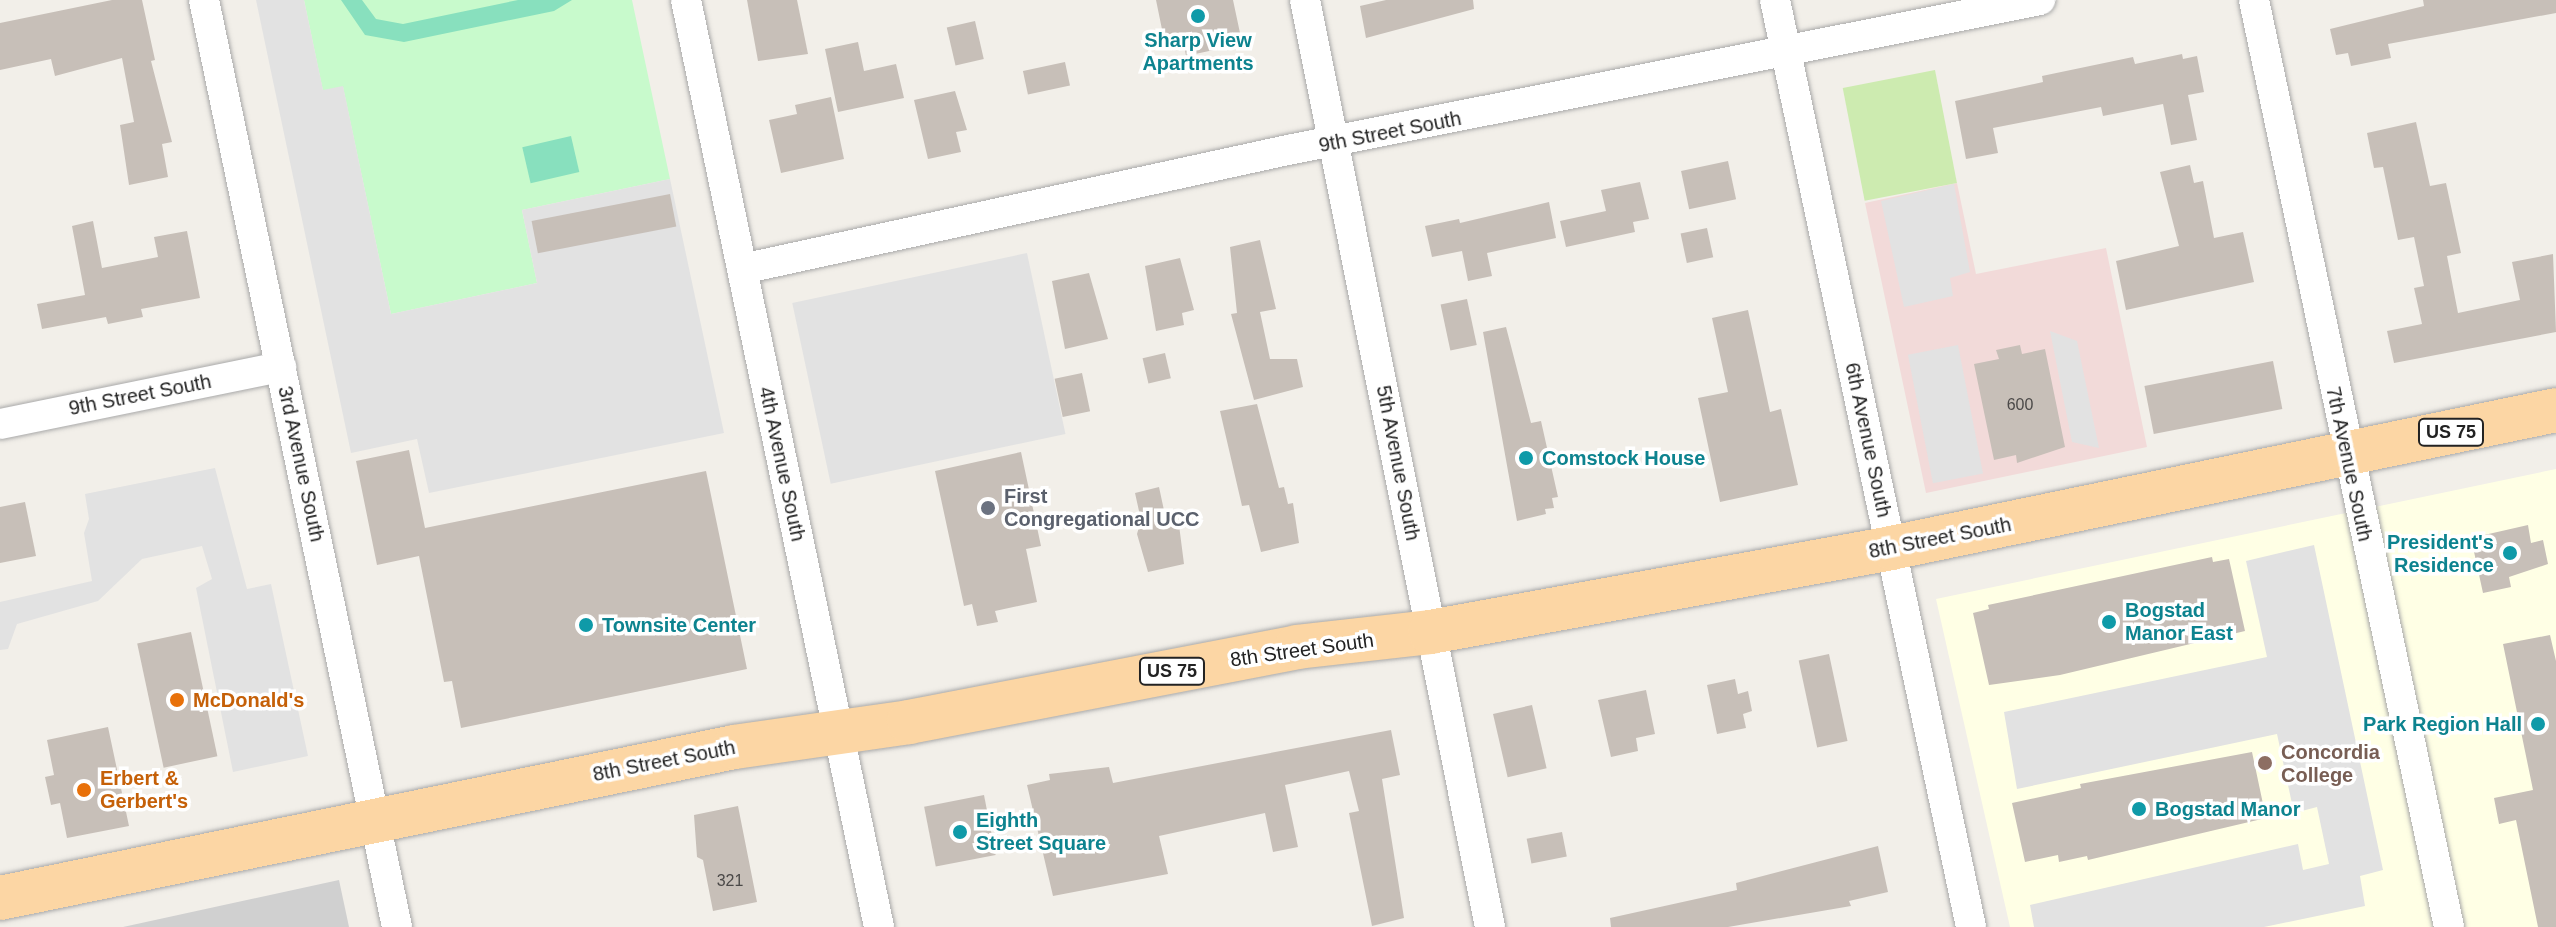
<!DOCTYPE html>
<style>
body{margin:0}
#map{position:relative;width:2556px;height:927px;overflow:hidden;background:#f2efe9;font-family:Helvetica,sans-serif}
div>[style]{position:absolute}
[style*='--x']{left:calc(var(--x)*1px);top:calc(var(--y)*1px);width:calc(var(--w)*1px);rotate:calc(var(--a)*1deg)}
.commercial>*{inset:0;background:#f2dad9}
.education>*{inset:0;background:#ffffe5}
.religious>*{inset:0;background:#d0d0d0}
.grass>*{inset:0;background:#cdebb0;transform-origin:0 0}
.park>*{inset:0;background:#c8facc}
.pitch>*{inset:0;background:#88e0be;transform-origin:0 0}
.parking>*{inset:0;background:#e2e2e2;transform-origin:0 0}
.building>*{inset:0;background:#c7bfb8;transform-origin:0 0}
.roads{filter:drop-shadow(0 0 2px #a9a9a9) drop-shadow(0 0 2px #a9a9a9)}
.minor>*{height:30px;margin:-15px;padding:0 15px;transform-origin:15px;border-radius:15px;background:#fff}
.primary>*{height:44px;margin:-22px;padding:0 22px;transform-origin:22px;border-radius:22px;background:#fcd6a4}
.dots>*{width:22px;height:22px;translate:-50% -50%;box-sizing:border-box;border:4px solid #fff;border-radius:50%}
span{translate:-50% -50%;white-space:nowrap;text-align:center;line-height:1.15;-webkit-text-stroke:7px #fff;paint-order:stroke}
.number-label{font-size:16px;color:#4b4948}
.number-label span{-webkit-text-stroke-width:0}
.shield-label span{padding:2px 6px;background:#fff;border:2px solid;border-radius:6px;-webkit-text-stroke-width:0}
.shield-label{font-size:18px;color:#222;font-weight:700}
.culture-label{font-size:20px;color:#0d838f;font-weight:700}
.left{translate:0 -50%;text-align:left}
.right{translate:-100% -50%;text-align:right}
.street-label{font-size:20px;color:#222}
.worship-label{font-size:20px;color:#5b616d;font-weight:700}
.food-label{font-size:20px;color:#c56008;font-weight:700}
.education-label{font-size:20px;color:#785e54;font-weight:700}
</style>
<div id="map">
<div class="commercial">
<i style="clip-path:polygon(1957px 183px,1976px 274px,2106px 248px,2147px 447px,1926px 493px,1865px 203px)"></i>
</div>
<div class="education">
<i style="clip-path:polygon(2556px 469px,2556px 927px,2010px 927px,1936px 599px)"></i>
</div>
<div class="religious">
<i style="clip-path:polygon(339px 880px,349px 927px,123px 927px)"></i>
</div>
<div class="grass">
<i style="left:1935px;top:70px;width:115px;height:94px;rotate:79deg"></i>
</div>
<div class="park">
<i style="clip-path:polygon(304px 0,632px 0,670px 179px,522px 210px,537px 283px,391px 314px,343px 87px,323px 91px)"></i>
</div>
<div class="pitch">
<i style="clip-path:polygon(341px 0,362px 0,376px 19px,403px 24px,518px 0,572px 0,554px 11px,404px 42px,365px 35px)"></i>
<i style="left:571px;top:136px;width:37px;height:50px;rotate:77deg"></i>
</div>
<div class="parking">
<i style="clip-path:polygon(256px 0,304px 0,323px 90px,343px 86px,391px 314px,537px 283px,522px 210px,670px 179px,724px 433px,429px 493px,417px 439px,351px 453px)"></i>
<i style="clip-path:polygon(1954px 184px,1970px 272px,1950px 278px,1953px 296px,1904px 307px,1881px 201px)"></i>
<i style="left:1027px;top:253px;width:185px;height:240px;rotate:78deg"></i>
<i style="clip-path:polygon(2050px 331px,2077px 341px,2099px 448px,2072px 442px)"></i>
<i style="left:1958px;top:345px;width:131px;height:51px;rotate:79deg"></i>
<i style="clip-path:polygon(215px 468px,247px 589px,271px 584px,308px 756px,233px 772px,196px 588px,212px 579px,202px 546px,142px 559px,98px 601px,17px 624px,8px 649px,0 650px,0 602px,92px 581px,84px 533px,89px 519px,85px 494px)"></i>
<i style="clip-path:polygon(2314px 545px,2383px 870px,2360px 876px,2365px 906px,2264px 927px,2034px 927px,2030px 905px,2298px 844px,2303px 870px,2329px 864px,2317px 807px,2294px 813px,2277px 734px,2017px 789px,2004px 712px,2267px 657px,2246px 561px)"></i>
</div>
<div class="building">
<i style="clip-path:polygon(112px 0,142px 0,155px 60px,151px 61px,172px 142px,162px 144px,168px 177px,129px 185px,120px 125px,134px 122px,122px 58px,55px 76px,51px 59px,0 70px,0 23px)"></i>
<i style="clip-path:polygon(747px 0,797px 0,808px 54px,758px 61px)"></i>
<i style="clip-path:polygon(1156px 0,1233px 0,1240px 33px,1220px 37px,1223px 48px,1186px 56px,1184px 45px,1166px 49px)"></i>
<i style="clip-path:polygon(1386px 0,1473px 0,1474px 9px,1366px 38px,1360px 6px)"></i>
<i style="clip-path:polygon(2423px 0,2556px 0,2556px 13px,2388px 44px,2391px 58px,2351px 66px,2348px 53px,2336px 55px,2330px 29px,2424px 6px)"></i>
<i style="left:975px;top:21px;width:39px;height:29px;rotate:77deg"></i>
<i style="clip-path:polygon(858px 42px,864px 71px,896px 64px,904px 98px,838px 112px,825px 49px)"></i>
<i style="clip-path:polygon(2182px 54px,2183px 59px,2197px 56px,2204px 92px,2188px 95px,2197px 140px,2171px 145px,2163px 104px,2103px 116px,2101px 107px,1993px 128px,1998px 153px,1966px 159px,1955px 101px,2043px 82px,2042px 76px,2133px 57px,2135px 64px)"></i>
<i style="left:1065px;top:62px;width:24px;height:43px;rotate:78deg"></i>
<i style="clip-path:polygon(955px 91px,967px 130px,956px 132px,961px 152px,928px 159px,914px 100px)"></i>
<i style="clip-path:polygon(831px 97px,844px 159px,781px 173px,769px 120px,797px 114px,795px 105px)"></i>
<i style="clip-path:polygon(2416px 122px,2430px 186px,2446px 183px,2461px 253px,2447px 256px,2458px 313px,2520px 300px,2512px 262px,2553px 254px,2556px 332px,2394px 363px,2387px 331px,2422px 324px,2414px 288px,2424px 286px,2414px 237px,2398px 240px,2383px 167px,2374px 168px,2367px 133px)"></i>
<i style="left:1728px;top:161px;width:39px;height:48px;rotate:78deg"></i>
<i style="clip-path:polygon(2190px 165px,2194px 183px,2203px 181px,2214px 238px,2243px 232px,2254px 282px,2126px 310px,2116px 261px,2179px 246px,2160px 172px)"></i>
<i style="clip-path:polygon(1640px 182px,1649px 219px,1633px 222px,1635px 232px,1566px 247px,1560px 221px,1606px 211px,1601px 190px)"></i>
<i style="left:670px;top:194px;width:33px;height:141px;rotate:79deg"></i>
<i style="clip-path:polygon(1549px 202px,1556px 238px,1487px 253px,1492px 276px,1468px 281px,1462px 251px,1432px 257px,1425px 226px,1459px 219px,1460px 223px)"></i>
<i style="clip-path:polygon(93px 221px,102px 268px,158px 257px,154px 237px,187px 231px,200px 298px,141px 309px,143px 317px,108px 324px,106px 317px,42px 329px,37px 304px,85px 295px,72px 226px)"></i>
<i style="left:1707px;top:228px;width:30px;height:27px;rotate:78deg"></i>
<i style="clip-path:polygon(1260px 240px,1276px 309px,1260px 312px,1270px 359px,1297px 359px,1303px 387px,1254px 400px,1231px 314px,1237px 313px,1230px 247px)"></i>
<i style="clip-path:polygon(1180px 258px,1194px 310px,1182px 313px,1184px 325px,1156px 331px,1145px 266px)"></i>
<i style="clip-path:polygon(1089px 273px,1108px 339px,1065px 349px,1052px 281px)"></i>
<i style="left:1467px;top:299px;width:47px;height:27px;rotate:78deg"></i>
<i style="clip-path:polygon(1748px 310px,1770px 412px,1781px 409px,1798px 485px,1720px 502px,1698px 398px,1728px 392px,1712px 318px)"></i>
<i style="clip-path:polygon(1506px 327px,1531px 423px,1541px 421px,1558px 497px,1552px 498px,1554px 508px,1545px 509px,1546px 514px,1517px 521px,1483px 332px)"></i>
<i style="clip-path:polygon(2020px 345px,2022px 354px,2045px 349px,2065px 447px,2017px 463px,2016px 455px,1994px 460px,1974px 364px,1999px 359px,1996px 350px)"></i>
<i style="left:1165px;top:353px;width:26px;height:23px;rotate:77deg"></i>
<i style="left:2273px;top:361px;width:49px;height:131px;rotate:79deg"></i>
<i style="left:1082px;top:373px;width:39px;height:28px;rotate:78deg"></i>
<i style="clip-path:polygon(1257px 404px,1279px 488px,1284px 487px,1288px 504px,1293px 503px,1299px 543px,1261px 552px,1249px 505px,1242px 506px,1220px 411px)"></i>
<i style="clip-path:polygon(409px 450px,425px 528px,706px 471px,747px 669px,461px 728px,452px 681px,444px 682px,419px 556px,377px 565px,356px 461px)"></i>
<i style="clip-path:polygon(1021px 452px,1041px 546px,1026px 549px,1037px 602px,995px 611px,998px 622px,977px 626px,972px 604px,964px 606px,935px 471px)"></i>
<i style="clip-path:polygon(1159px 487px,1165px 515px,1173px 513px,1179px 525px,1184px 564px,1148px 572px,1137px 534px,1141px 520px,1135px 493px)"></i>
<i style="clip-path:polygon(25px 502px,36px 556px,0 563px,0 507px)"></i>
<i style="clip-path:polygon(2528px 525px,2531px 543px,2543px 540px,2548px 564px,2509px 577px,2511px 587px,2483px 593px,2471px 538px)"></i>
<i style="clip-path:polygon(2212px 557px,2213px 562px,2229px 559px,2245px 631px,2060px 675px,1989px 685px,1973px 613px,1989px 609px,1988px 605px)"></i>
<i style="left:191px;top:632px;width:127px;height:55px;rotate:78deg"></i>
<i style="clip-path:polygon(2550px 635px,2556px 661px,2556px 927px,2538px 927px,2516px 820px,2499px 824px,2494px 798px,2533px 790px,2503px 644px)"></i>
<i style="left:1829px;top:654px;width:89px;height:31px;rotate:78deg"></i>
<i style="clip-path:polygon(1735px 679px,1738px 694px,1748px 691px,1752px 711px,1743px 714px,1746px 728px,1717px 734px,1707px 685px)"></i>
<i style="clip-path:polygon(1646px 690px,1655px 734px,1636px 738px,1638px 751px,1611px 757px,1598px 700px)"></i>
<i style="left:1532px;top:705px;width:65px;height:40px;rotate:77deg"></i>
<i style="clip-path:polygon(108px 727px,129px 826px,67px 838px,60px 803px,51px 805px,45px 777px,54px 775px,47px 740px)"></i>
<i style="clip-path:polygon(1391px 730px,1400px 775px,1382px 779px,1404px 918px,1372px 926px,1349px 813px,1359px 811px,1349px 771px,1285px 785px,1298px 847px,1273px 852px,1265px 813px,1159px 836px,1168px 874px,1053px 896px,1027px 785px,1050px 780px,1049px 774px,1109px 767px,1113px 783px)"></i>
<i style="clip-path:polygon(2252px 752px,2266px 818px,2088px 860px,2087px 856px,2059px 862px,2058px 855px,2025px 862px,2012px 803px,2081px 788px,2080px 784px)"></i>
<i style="left:984px;top:795px;width:61px;height:61px;rotate:79deg"></i>
<i style="clip-path:polygon(738px 806px,757px 902px,713px 911px,703px 860px,697px 857px,694px 815px)"></i>
<i style="left:1562px;top:832px;width:25px;height:36px;rotate:79deg"></i>
<i style="clip-path:polygon(1878px 846px,1888px 892px,1849px 901px,1851px 906px,1728px 927px,1611px 927px,1610px 918px,1737px 890px,1736px 883px)"></i>
</div>
<div class="roads">
<div class="minor">
<i style="--x:204;--y:0;--w:947;--a:78.24"></i>
<i style="--x:686;--y:0;--w:947;--a:78.24"></i>
<i style="--x:1305;--y:0;--w:945;--a:78.71"></i>
<i style="--x:1775;--y:0;--w:947;--a:78.06"></i>
<i style="--x:2254;--y:0;--w:947;--a:78.12"></i>
<i style="--x:742;--y:269;--w:559;--a:-12.3"></i>
<i style="--x:1288;--y:150;--w:767;--a:-11.28"></i>
<i style="--x:0;--y:424;--w:287;--a:-11.5"></i>
</div>
<div class="primary">
<i style="--x:0;--y:898;--w:749;--a:-11.62"></i>
<i style="--x:734;--y:747;--w:177;--a:-8.1"></i>
<i style="--x:909;--y:722;--w:395;--a:-10.9"></i>
<i style="--x:1297;--y:647;--w:134;--a:-6.4"></i>
<i style="--x:1430;--y:632;--w:469;--a:-10.3"></i>
<i style="--x:1891;--y:548;--w:679;--a:-11.72"></i>
</div>
</div>
<div class="dots">
<i style="left:1198px;top:16px;background:#0f9aa8"></i>
<i style="left:1526px;top:458px;background:#0f9aa8"></i>
<i style="left:988px;top:508px;background:#6b7280"></i>
<i style="left:2510px;top:553px;background:#0f9aa8"></i>
<i style="left:2109px;top:622px;background:#0f9aa8"></i>
<i style="left:586px;top:625px;background:#0f9aa8"></i>
<i style="left:177px;top:700px;background:#e8710a"></i>
<i style="left:2538px;top:724px;background:#0f9aa8"></i>
<i style="left:2265px;top:763px;background:#8d6e63"></i>
<i style="left:84px;top:790px;background:#e8710a"></i>
<i style="left:2139px;top:809px;background:#0f9aa8"></i>
<i style="left:960px;top:832px;background:#0f9aa8"></i>
</div>
<div class="number-label">
<span style="left:2020px;top:405px">600</span>
<span style="left:730px;top:881px">321</span>
</div>
<div class="shield-label">
<span style="left:2451px;top:432px">US 75</span>
<span style="left:1172px;top:671px">US 75</span>
</div>
<div class="culture-label">
<span style="left:1198px;top:52px">Sharp View<br>Apartments</span>
<span class="left" style="left:1542px;top:458px">Comstock House</span>
<span class="right" style="left:2494px;top:554px">President's<br>Residence</span>
<span class="left" style="left:2125px;top:622px">Bogstad<br>Manor East</span>
<span class="left" style="left:602px;top:625px">Townsite Center</span>
<span class="right" style="left:2522px;top:724px">Park Region Hall</span>
<span class="left" style="left:2155px;top:809px">Bogstad Manor</span>
<span class="left" style="left:976px;top:832px">Eighth<br>Street Square</span>
</div>
<div class="street-label">
<span style="left:1390px;top:132px;rotate:-11deg">9th Street South</span>
<span style="left:140px;top:395px;rotate:-11deg">9th Street South</span>
<span style="left:1868px;top:440px;rotate:78deg">6th Avenue South</span>
<span style="left:1398px;top:463px;rotate:79deg">5th Avenue South</span>
<span style="left:301px;top:464px;rotate:78deg">3rd Avenue South</span>
<span style="left:782px;top:464px;rotate:78deg">4th Avenue South</span>
<span style="left:2349px;top:464px;rotate:78deg">7th Avenue South</span>
<span style="left:1940px;top:538px;rotate:-11deg">8th Street South</span>
<span style="left:1302px;top:650px;rotate:-8deg">8th Street South</span>
<span style="left:664px;top:761px;rotate:-11deg">8th Street South</span>
</div>
<div class="worship-label">
<span class="left" style="left:1004px;top:508px">First<br>Congregational UCC</span>
</div>
<div class="food-label">
<span class="left" style="left:193px;top:700px">McDonald's</span>
<span class="left" style="left:100px;top:790px">Erbert &amp;<br>Gerbert's</span>
</div>
<div class="education-label">
<span class="left" style="left:2281px;top:764px">Concordia<br>College</span>
</div>
</div>
